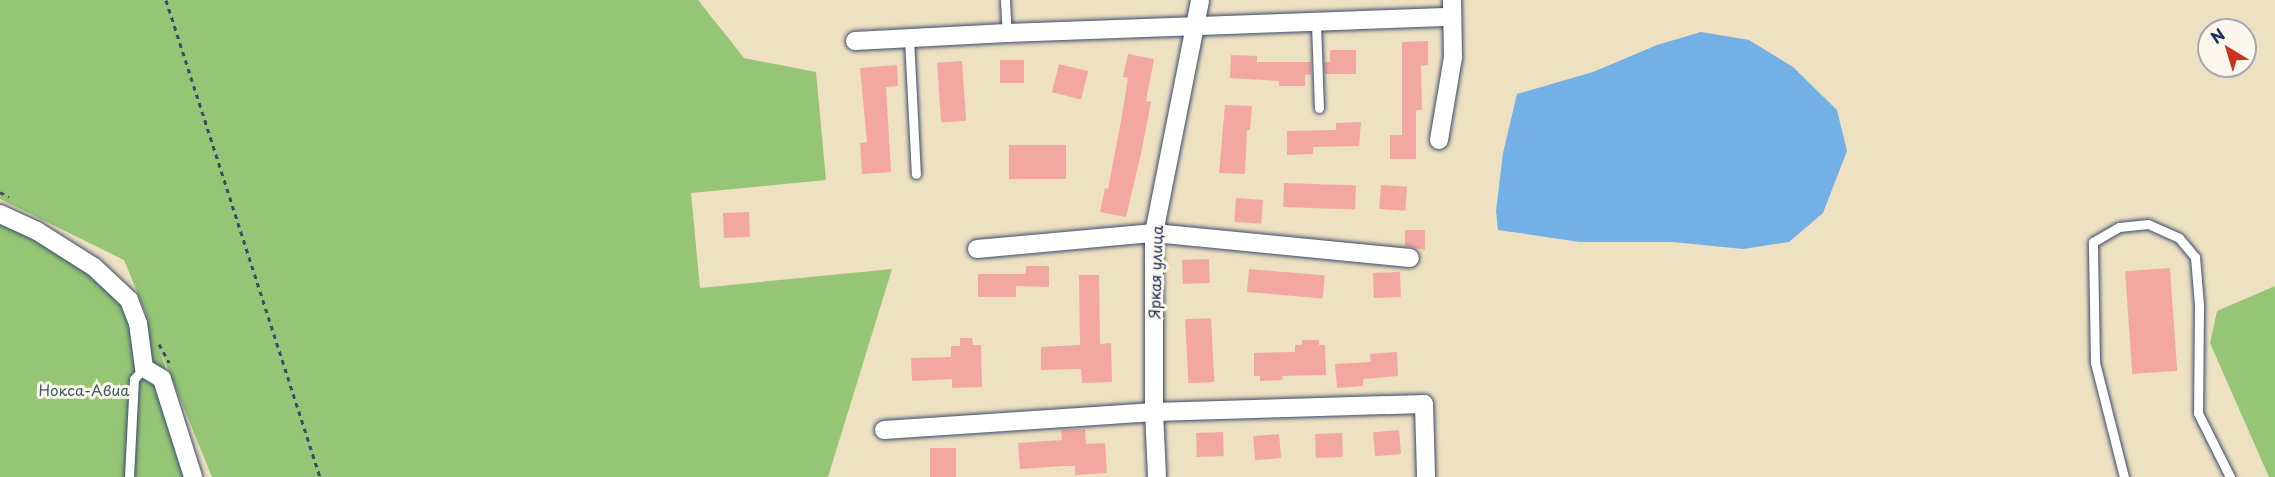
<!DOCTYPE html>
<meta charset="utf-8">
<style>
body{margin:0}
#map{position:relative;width:2275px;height:477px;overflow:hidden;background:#eee1c1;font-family:"Playpen Sans",sans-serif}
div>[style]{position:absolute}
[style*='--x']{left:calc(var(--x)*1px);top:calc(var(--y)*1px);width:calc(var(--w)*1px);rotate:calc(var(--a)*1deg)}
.green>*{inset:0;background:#95c575}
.water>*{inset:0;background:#73b0e5}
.building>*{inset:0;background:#f2a7a2;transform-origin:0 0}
.path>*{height:3px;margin-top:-1.5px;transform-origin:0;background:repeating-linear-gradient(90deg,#3b4a6d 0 4.5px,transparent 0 9px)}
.roads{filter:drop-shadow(0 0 2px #3b4a6d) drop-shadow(0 0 2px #3b4a6d)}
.service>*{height:9px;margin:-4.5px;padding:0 4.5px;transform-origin:4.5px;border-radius:4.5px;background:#fff}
.minor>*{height:18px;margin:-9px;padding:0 9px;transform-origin:9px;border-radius:9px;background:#fff}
span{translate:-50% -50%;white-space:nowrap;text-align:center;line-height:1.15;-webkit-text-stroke:6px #fbf7ec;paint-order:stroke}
.street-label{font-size:15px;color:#1b2f5e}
.park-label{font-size:15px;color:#405c65}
.north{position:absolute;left:2197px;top:18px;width:60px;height:60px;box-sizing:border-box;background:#fbf7ec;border:2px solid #a1a7b3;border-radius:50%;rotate:322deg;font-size:16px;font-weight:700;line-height:24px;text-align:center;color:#1b2f5e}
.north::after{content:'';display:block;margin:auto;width:21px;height:27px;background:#c8321e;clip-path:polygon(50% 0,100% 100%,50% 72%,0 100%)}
</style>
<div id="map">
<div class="green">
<i style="clip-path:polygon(0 0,698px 0,744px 58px,816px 72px,826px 180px,691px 193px,700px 288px,892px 269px,828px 477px,212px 477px,161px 352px,197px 477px,0 477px,0 207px,131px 294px,149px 321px,124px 260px,0 199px)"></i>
<i style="clip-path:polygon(2275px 286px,2275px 477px,2269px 477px,2210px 343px,2217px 311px)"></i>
</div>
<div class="water">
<i style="clip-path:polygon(1701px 32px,1749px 40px,1793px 67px,1837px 110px,1847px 151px,1823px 213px,1789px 242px,1743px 249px,1673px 242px,1580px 242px,1498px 230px,1496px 211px,1503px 153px,1517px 94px,1593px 72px,1657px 45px)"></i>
</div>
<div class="building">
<i style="clip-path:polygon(1428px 41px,1428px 65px,1421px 66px,1422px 110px,1416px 110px,1416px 159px,1390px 159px,1390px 135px,1402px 135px,1402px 42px)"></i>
<i style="clip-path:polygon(1330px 50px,1356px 50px,1356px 74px,1325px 74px,1324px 62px,1330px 62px)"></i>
<i style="clip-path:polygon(1128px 54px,1154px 59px,1146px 101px,1151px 102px,1142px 149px,1126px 217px,1100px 212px,1105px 188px,1108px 189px,1121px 121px,1128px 78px,1123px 77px)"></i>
<i style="clip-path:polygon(1231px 55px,1257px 56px,1257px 62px,1311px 62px,1311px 74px,1305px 75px,1305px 86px,1279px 86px,1279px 81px,1230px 78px)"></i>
<i style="left:1000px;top:60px;width:24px;height:23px"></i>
<i style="left:962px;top:61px;width:60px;height:25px;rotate:86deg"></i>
<i style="left:1059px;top:64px;width:30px;height:29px;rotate:14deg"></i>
<i style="clip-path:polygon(897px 65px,898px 86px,886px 87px,891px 172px,862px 174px,860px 143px,867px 142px,860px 68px)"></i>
<i style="clip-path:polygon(1225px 105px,1252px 106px,1250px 130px,1247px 130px,1245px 174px,1219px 173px)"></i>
<i style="clip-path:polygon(1361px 122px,1359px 146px,1313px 147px,1313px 154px,1287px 155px,1287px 131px,1336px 130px,1336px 123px)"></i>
<i style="left:1066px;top:145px;width:34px;height:57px;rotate:90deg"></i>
<i style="left:1284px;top:183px;width:72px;height:24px;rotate:2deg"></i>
<i style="left:1381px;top:185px;width:26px;height:24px;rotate:4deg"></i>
<i style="left:1236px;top:198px;width:27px;height:24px;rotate:4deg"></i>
<i style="left:749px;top:212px;width:25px;height:26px;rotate:88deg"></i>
<i style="clip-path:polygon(1405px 230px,1425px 230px,1425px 250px,1405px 246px)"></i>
<i style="left:1209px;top:259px;width:24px;height:27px;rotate:88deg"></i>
<i style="clip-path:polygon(1026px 266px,1049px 266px,1049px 287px,1016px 286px,1016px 297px,978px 297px,978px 274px,1026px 274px)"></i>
<i style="left:2170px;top:268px;width:103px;height:45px;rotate:86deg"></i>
<i style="left:1249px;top:269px;width:76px;height:23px;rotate:5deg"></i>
<i style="left:1400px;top:272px;width:25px;height:27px;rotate:88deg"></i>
<i style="clip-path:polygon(1079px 275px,1099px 275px,1100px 344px,1111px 343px,1112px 382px,1082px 383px,1081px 369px,1041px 370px,1041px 347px,1080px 345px)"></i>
<i style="left:1211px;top:318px;width:64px;height:26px;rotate:87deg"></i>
<i style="clip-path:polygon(960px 338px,972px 338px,973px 345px,981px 345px,982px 387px,952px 388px,952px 379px,912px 381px,911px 358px,951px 357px,951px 346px,960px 346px)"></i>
<i style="clip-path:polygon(1302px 340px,1319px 340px,1319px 345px,1325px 345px,1326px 375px,1282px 376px,1283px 380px,1260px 381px,1260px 376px,1254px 376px,1254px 353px,1295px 352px,1295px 345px,1302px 345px)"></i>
<i style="clip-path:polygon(1397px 352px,1398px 376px,1363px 379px,1363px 386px,1337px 388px,1335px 364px,1371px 362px,1370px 354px)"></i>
<i style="clip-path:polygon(1085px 429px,1086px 444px,1105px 443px,1107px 473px,1075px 475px,1075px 466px,1063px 466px,1020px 469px,1018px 443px,1062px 440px,1061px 430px)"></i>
<i style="left:1399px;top:430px;width:24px;height:26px;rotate:85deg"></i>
<i style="left:1223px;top:432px;width:24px;height:27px;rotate:88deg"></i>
<i style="left:1342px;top:433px;width:24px;height:27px;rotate:88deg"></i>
<i style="left:1279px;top:434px;width:24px;height:26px;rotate:85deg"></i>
<i style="left:930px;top:448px;width:26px;height:29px"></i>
</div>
<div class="path">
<i style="--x:166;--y:0;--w:501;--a:72.11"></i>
<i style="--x:0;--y:192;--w:10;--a:29"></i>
<i style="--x:159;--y:344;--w:21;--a:61"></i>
</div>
<div class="roads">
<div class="service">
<i style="--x:1005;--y:0;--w:33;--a:87"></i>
<i style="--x:1316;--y:23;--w:85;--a:88"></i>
<i style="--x:909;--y:38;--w:136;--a:87.1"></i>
<i style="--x:129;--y:477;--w:98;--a:-87.1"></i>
<i style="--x:134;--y:379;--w:15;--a:-48"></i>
<i style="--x:2124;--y:477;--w:119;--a:-104.2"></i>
<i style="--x:2095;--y:362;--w:120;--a:-91"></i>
<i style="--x:2093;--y:242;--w:30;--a:-30"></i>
<i style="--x:2119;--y:227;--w:29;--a:-6"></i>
<i style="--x:2148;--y:224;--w:34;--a:24"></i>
<i style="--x:2179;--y:238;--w:25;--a:50"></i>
<i style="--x:2195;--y:257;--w:48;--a:85.2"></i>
<i style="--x:2199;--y:305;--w:108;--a:90.5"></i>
<i style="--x:2198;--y:413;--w:72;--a:63.4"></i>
</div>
<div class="minor">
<i style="--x:855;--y:41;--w:152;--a:-3"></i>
<i style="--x:1007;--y:33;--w:445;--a:-2.1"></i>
<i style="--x:1439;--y:140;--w:84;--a:-80.4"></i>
<i style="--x:1453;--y:57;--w:57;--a:-91"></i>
<i style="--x:0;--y:214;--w:41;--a:24.7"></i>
<i style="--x:37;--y:231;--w:67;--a:32.3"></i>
<i style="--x:94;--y:267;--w:48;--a:43.3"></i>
<i style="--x:129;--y:300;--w:25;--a:69"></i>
<i style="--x:138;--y:323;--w:45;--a:82.4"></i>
<i style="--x:144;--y:368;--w:21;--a:31"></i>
<i style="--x:162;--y:379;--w:103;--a:72.4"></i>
<i style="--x:977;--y:249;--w:178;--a:-5.2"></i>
<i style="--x:1154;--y:233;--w:257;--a:5.6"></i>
<i style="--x:884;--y:430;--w:271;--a:-3.8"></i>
<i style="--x:1154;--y:412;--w:270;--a:-1.7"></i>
<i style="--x:1424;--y:404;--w:73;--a:88.4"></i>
<i style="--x:1157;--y:477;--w:65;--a:-92.6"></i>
<i style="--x:1154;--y:412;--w:179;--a:-90"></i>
<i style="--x:1154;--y:233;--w:237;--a:-78.8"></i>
</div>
</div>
<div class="street-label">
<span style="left:1155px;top:272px;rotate:-88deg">Яркая улица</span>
</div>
<div class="park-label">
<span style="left:84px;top:390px">Нокса-Авиа</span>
</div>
<div class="north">N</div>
</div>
